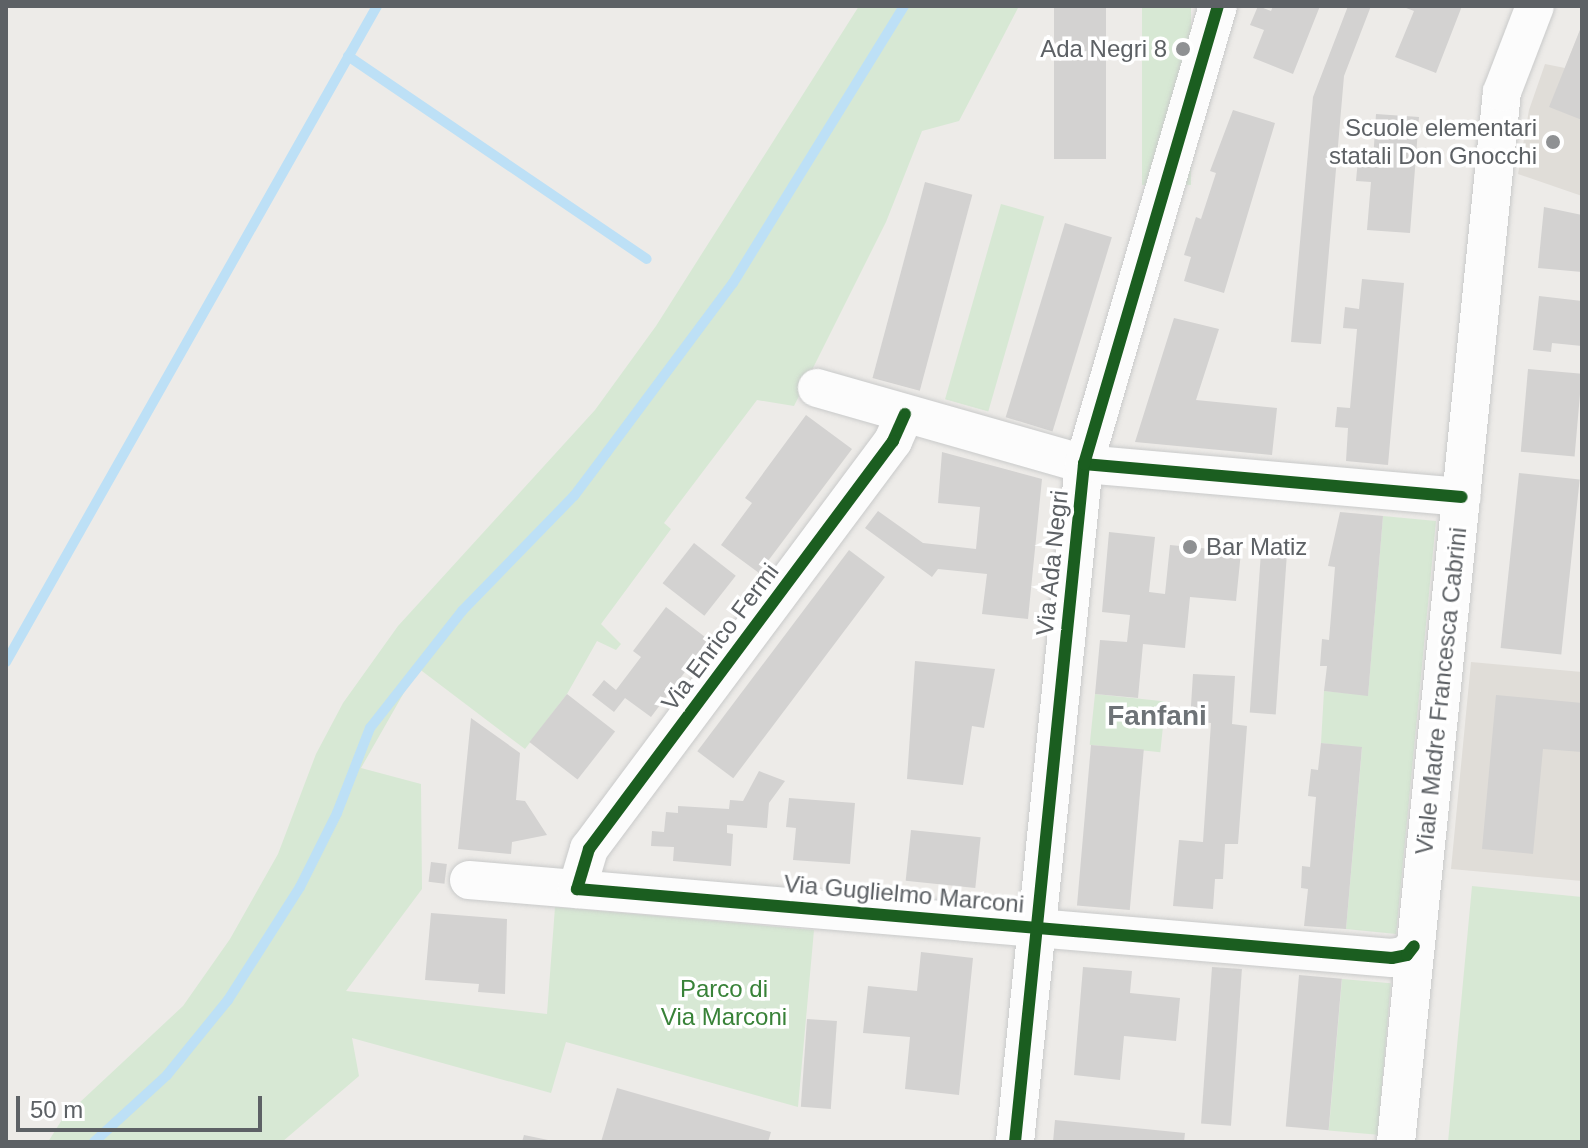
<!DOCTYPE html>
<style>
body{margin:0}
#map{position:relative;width:1588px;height:1148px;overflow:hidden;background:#edebe8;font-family:Arial,sans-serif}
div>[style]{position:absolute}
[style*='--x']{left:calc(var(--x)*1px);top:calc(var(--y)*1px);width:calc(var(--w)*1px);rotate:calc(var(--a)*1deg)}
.education>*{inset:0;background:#e0ddd8}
.green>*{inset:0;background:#d7e8d4;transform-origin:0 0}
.stream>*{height:10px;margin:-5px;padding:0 5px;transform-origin:5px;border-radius:5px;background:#bde0f6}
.building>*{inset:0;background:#d3d2d1;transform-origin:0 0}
.roads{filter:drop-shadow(0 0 2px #c9caca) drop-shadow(0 0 2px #c9caca)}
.minor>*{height:38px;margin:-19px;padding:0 19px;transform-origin:19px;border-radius:19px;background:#fcfcfc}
.cycleway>*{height:12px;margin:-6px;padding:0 6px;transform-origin:6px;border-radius:6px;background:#1b5e20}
.dots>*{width:22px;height:22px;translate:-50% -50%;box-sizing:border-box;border:4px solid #fff;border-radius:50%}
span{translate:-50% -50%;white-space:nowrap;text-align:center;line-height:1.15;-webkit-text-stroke:7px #fff;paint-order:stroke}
.poi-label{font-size:24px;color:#5d6165}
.right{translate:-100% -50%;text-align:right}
.left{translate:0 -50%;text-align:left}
.street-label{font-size:24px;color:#5d6165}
.park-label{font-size:24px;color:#388238}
.quarter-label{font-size:28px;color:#6e7377;font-weight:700}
.frame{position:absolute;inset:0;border:8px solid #5d6165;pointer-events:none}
.scale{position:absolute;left:16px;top:1096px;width:246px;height:36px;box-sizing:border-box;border:4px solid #5d6165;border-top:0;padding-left:10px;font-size:24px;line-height:28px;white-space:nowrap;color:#5d6165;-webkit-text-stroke:6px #fff;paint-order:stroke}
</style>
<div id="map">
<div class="education">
<i style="clip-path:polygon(1582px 25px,1582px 196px,1518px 174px,1529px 110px,1545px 64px,1565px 68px)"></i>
<i style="clip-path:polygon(1471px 662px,1582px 672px,1582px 881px,1451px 869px)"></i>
</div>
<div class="green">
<i style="clip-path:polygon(859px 6px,1019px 6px,959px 121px,922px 131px,886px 222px,794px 406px,757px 400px,664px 523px,671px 529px,601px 624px,621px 644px,616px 650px,597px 641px,567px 694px,525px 749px,418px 668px,361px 768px,421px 784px,422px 889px,346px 991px,547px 1014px,555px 907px,814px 930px,798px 1107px,566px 1042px,551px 1093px,352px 1038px,359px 1076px,282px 1142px,48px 1142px,63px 1118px,183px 1006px,230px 939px,278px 854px,316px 754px,343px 703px,398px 626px,595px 410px,656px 326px)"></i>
<i style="left:1142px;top:6px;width:49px;height:179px"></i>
<i style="left:1001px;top:204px;width:45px;height:203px;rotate:16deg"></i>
<i style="clip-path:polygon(1383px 516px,1436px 521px,1396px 934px,1346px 929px,1362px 748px,1321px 743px,1324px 691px,1368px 695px)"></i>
<i style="left:1095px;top:694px;width:71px;height:51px;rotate:6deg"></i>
<i style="clip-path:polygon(1472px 886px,1582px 897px,1582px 1142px,1448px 1142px)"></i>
<i style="left:1342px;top:979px;width:49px;height:152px;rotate:5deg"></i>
</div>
<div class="stream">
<i style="--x:348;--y:56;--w:361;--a:34.2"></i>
<i style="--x:6;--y:662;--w:754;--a:-60.51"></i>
<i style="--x:94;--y:1142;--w:99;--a:-42.5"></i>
<i style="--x:167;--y:1075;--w:97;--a:-50.9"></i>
<i style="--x:228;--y:1000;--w:134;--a:-57.5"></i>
<i style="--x:300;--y:887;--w:83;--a:-63.4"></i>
<i style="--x:337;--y:813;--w:91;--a:-68.8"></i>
<i style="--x:370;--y:728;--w:149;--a:-51.8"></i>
<i style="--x:462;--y:611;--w:161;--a:-45.8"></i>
<i style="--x:574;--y:496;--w:55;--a:-53.1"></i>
<i style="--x:607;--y:452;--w:211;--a:-53.3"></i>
<i style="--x:733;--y:283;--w:326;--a:-58.3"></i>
</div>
<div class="building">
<i style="left:1054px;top:6px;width:52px;height:153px"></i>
<i style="clip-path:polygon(1258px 6px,1271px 11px,1273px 6px,1320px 6px,1293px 74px,1253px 58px,1264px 30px,1250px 25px)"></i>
<i style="clip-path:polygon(1348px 6px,1371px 6px,1344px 76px,1321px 344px,1291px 342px,1313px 97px)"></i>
<i style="clip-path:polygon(1401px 6px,1462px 6px,1436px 73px,1395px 57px,1414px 11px)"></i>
<i style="clip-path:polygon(1582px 25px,1582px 120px,1549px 107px)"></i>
<i style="clip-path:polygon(1233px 110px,1275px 123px,1224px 293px,1184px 281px,1191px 257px,1184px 255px,1196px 217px,1201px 219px,1216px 173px,1210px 171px)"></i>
<i style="clip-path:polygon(1376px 114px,1419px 117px,1410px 233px,1367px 230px,1371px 182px,1356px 181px,1358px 159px,1373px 161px)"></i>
<i style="left:925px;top:182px;width:49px;height:203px;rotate:15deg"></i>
<i style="clip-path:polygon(1544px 207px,1582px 215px,1582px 272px,1538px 268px)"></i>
<i style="left:1065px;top:223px;width:49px;height:203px;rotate:17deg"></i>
<i style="clip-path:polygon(1362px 279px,1404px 283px,1388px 465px,1346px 461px,1348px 428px,1335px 427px,1337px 407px,1350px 408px,1357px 329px,1343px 328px,1345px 307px,1359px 309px)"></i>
<i style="clip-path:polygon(1539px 296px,1582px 301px,1582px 346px,1552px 343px,1551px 352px,1533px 350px)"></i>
<i style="clip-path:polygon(1174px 318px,1219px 329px,1196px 400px,1277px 408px,1272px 455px,1135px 442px)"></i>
<i style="left:1528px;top:369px;width:54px;height:83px;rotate:5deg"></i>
<i style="clip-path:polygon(806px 415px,852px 449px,759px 573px,721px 545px,752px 503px,745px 498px)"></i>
<i style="clip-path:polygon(942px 452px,1042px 479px,1028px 619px,982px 614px,987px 574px,938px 569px,932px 577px,865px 528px,878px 511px,923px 543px,976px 549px,980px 507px,938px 503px)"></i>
<i style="left:1519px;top:473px;width:61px;height:176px;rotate:6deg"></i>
<i style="clip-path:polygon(1340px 512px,1383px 516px,1368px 696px,1324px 691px,1327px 666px,1320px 666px,1322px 639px,1329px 640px,1335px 567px,1328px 566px)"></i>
<i style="clip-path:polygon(1109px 532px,1155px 537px,1149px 592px,1165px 594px,1170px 545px,1241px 552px,1236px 601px,1190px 597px,1185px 648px,1143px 644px,1138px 698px,1095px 694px,1100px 640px,1127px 642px,1130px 615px,1102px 612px)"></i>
<i style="left:694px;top:543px;width:53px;height:51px;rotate:38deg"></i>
<i style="left:849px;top:550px;width:45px;height:252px;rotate:37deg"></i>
<i style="left:1261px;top:552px;width:26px;height:161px;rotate:4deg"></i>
<i style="clip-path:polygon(666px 607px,709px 640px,651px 717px,625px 698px,614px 712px,592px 695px,604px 680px,616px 690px,641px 657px,633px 651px)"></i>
<i style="clip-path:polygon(915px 661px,995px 669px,984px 728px,972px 726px,963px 785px,907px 779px)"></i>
<i style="clip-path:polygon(1193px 674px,1235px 676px,1232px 724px,1247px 726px,1238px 844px,1225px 844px,1223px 879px,1215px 879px,1213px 909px,1173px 906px,1179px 840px,1203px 842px,1211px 723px,1190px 721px)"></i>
<i style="left:567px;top:694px;width:61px;height:61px;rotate:38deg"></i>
<i style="clip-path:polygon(1496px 695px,1582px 703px,1582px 752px,1543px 749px,1533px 854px,1482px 849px)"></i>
<i style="clip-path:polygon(471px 718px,520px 753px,516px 800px,525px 801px,547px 835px,512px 842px,511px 854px,458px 849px)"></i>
<i style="clip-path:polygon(1321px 743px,1362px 747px,1346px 929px,1304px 926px,1308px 889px,1301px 888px,1302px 866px,1310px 867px,1316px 797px,1308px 796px,1311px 769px,1318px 770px)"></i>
<i style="left:1091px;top:745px;width:53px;height:161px;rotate:5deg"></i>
<i style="clip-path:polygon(759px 771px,785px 781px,769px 803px,767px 828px,727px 825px,727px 833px,733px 834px,731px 866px,673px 861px,674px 847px,651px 846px,652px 831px,664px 832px,666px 812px,678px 813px,678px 806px,729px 809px,730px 800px,743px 801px)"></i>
<i style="clip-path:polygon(789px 798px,855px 803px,850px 864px,793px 860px,796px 828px,786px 827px)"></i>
<i style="left:911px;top:830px;width:70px;height:51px;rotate:6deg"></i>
<i style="left:431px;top:862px;width:16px;height:20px;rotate:7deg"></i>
<i style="clip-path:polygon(431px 913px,507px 919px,505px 994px,478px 992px,479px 984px,425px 980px)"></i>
<i style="clip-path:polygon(921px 952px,973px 958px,959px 1095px,905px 1089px,910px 1037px,863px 1033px,868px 986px,917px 991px)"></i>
<i style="clip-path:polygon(1083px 967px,1132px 971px,1130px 993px,1180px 998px,1176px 1041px,1124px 1036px,1120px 1080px,1074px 1075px)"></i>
<i style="left:1212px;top:967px;width:30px;height:157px;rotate:4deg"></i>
<i style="left:1299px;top:975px;width:43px;height:152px;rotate:5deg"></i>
<i style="left:807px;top:1019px;width:30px;height:88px;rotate:4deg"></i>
<i style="clip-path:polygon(617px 1088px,771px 1132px,768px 1142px,601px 1142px)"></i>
<i style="clip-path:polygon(1055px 1120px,1185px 1133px,1184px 1142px,1053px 1142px)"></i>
<i style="clip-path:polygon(524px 1135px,553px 1141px,553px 1142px,522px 1142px)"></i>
</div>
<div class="roads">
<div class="minor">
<i style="--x:817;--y:388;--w:278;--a:15.9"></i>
<i style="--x:1084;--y:464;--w:379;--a:5"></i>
<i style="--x:469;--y:880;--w:926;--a:4.83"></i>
<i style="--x:1392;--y:958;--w:15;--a:-11"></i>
<i style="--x:1407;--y:955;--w:11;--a:-52"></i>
<i style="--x:577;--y:889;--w:42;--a:-73.3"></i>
<i style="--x:589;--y:849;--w:509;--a:-53.31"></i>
<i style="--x:893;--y:441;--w:30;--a:-66"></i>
<i style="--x:1015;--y:1142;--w:682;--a:-84.19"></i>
<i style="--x:1084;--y:464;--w:477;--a:-73.7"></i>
<i style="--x:1396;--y:1142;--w:1055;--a:-84.24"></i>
<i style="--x:1502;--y:92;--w:92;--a:-69"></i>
</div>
</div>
<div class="cycleway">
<i style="--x:905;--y:414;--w:30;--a:114"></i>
<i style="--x:893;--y:441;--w:509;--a:126.69"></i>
<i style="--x:589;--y:849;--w:42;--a:106.7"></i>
<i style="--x:577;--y:889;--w:818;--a:4.84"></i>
<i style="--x:1392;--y:958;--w:15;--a:-11"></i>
<i style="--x:1407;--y:955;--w:11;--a:-52"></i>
<i style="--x:1084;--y:464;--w:379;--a:5"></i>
<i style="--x:1015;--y:1142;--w:682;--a:-84.19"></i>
<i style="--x:1084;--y:464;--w:477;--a:-73.7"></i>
</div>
<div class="dots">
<i style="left:1183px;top:49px;background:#8f9193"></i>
<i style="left:1553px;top:142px;background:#8f9193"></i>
<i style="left:1190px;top:547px;background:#8f9193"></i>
</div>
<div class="poi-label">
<span class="right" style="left:1167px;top:49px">Ada Negri 8</span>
<span class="right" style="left:1537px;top:142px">Scuole elementari<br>statali Don Gnocchi</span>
<span class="left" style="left:1206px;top:547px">Bar Matiz</span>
</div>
<div class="street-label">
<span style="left:1052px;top:563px;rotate:-84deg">Via Ada Negri</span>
<span style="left:720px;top:637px;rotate:-53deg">Via Enrico Fermi</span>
<span style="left:1441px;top:691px;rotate:-84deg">Viale Madre Francesca Cabrini</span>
<span style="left:904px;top:894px;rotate:5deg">Via Guglielmo Marconi</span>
</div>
<div class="park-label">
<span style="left:724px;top:1003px">Parco di<br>Via Marconi</span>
</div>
<div class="quarter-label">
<span style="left:1157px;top:716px">Fanfani</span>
</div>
<div class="frame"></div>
<div class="scale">50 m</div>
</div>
